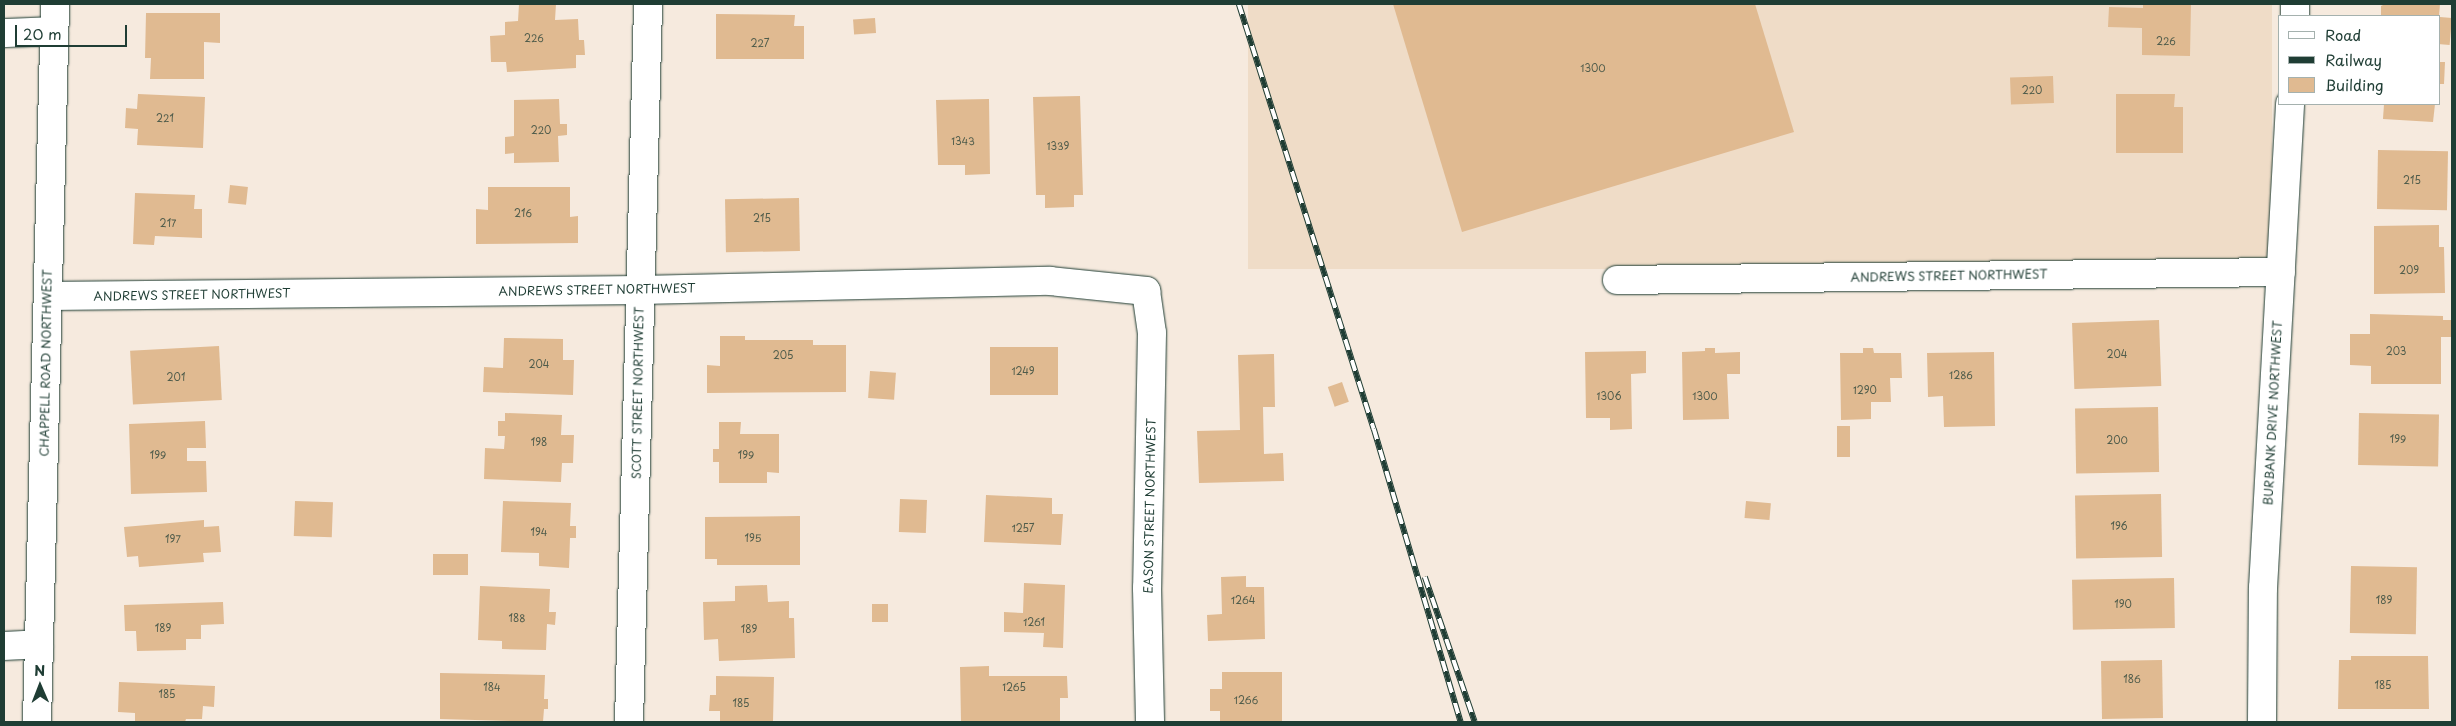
<!DOCTYPE html>
<style>
body{margin:0}
#map{position:relative;width:2456px;height:726px;overflow:hidden;background:#f6eade;font-family:"Playpen Sans",sans-serif}
div>[style]{position:absolute}
[style*='--x']{left:calc(var(--x)*1px);top:calc(var(--y)*1px);width:calc(var(--w)*1px);rotate:calc(var(--a)*1deg)}
.built>*{inset:0;background:#efdcc7;transform-origin:0 0}
.building>*{inset:0;background:#e0ba91;transform-origin:0 0}
.roads{filter:drop-shadow(0 0 1px #1f3d34) drop-shadow(0 0 1px #1f3d34)}
.minor>*{height:28px;margin:-14px;padding:0 14px;transform-origin:14px;border-radius:14px;background:#fff}
.rail>*{height:5.5px;margin-top:-2.75px;transform-origin:0;background:repeating-linear-gradient(90deg,#fff 0 11px,#1f3d34 0 22px);box-sizing:border-box;border-block:1px solid #1f3d34}
span{translate:-50% -50%;white-space:nowrap;text-align:center;line-height:1.15;-webkit-text-stroke:4px #fff;paint-order:stroke}
.number-label{font-size:10px;color:#4f5c4b}
.number-label span{-webkit-text-stroke-width:0}
.street-label{font-size:12px;color:#1f3d34}
.frame{position:absolute;inset:0;border:5px solid #1f3d34;pointer-events:none}
.legend{position:absolute;left:2278px;top:15px;width:162px;height:90px;box-sizing:border-box;background:#fff;border:1px solid #a5b1ae;margin:0;padding:6px 9px;list-style:none;font-size:15px;color:#1f3d34}
.legend li{display:flex;align-items:center;gap:10px;height:25px}
.legend b{width:25px;border:1px solid #a5b1ae}
.north{position:absolute;left:15px;top:661px;width:50px;height:50px;-webkit-text-stroke:4px #fff;paint-order:stroke;rotate:359deg;font-size:14px;font-weight:700;line-height:20px;text-align:center;color:#1f3d34}
.north::after{content:'';display:block;margin:auto;width:18px;height:22px;background:#1f3d34;clip-path:polygon(50% 0,100% 100%,50% 72%,0 100%)}
.scale{position:absolute;left:15px;top:25px;width:112px;height:22px;box-sizing:border-box;border:2px solid #1f3d34;border-top:0;padding-left:6px;font-size:15px;line-height:18px;white-space:nowrap;color:#1f3d34;-webkit-text-stroke:4px #fff;paint-order:stroke}
</style>
<div id="map">
<div class="built">
<i style="left:1248px;top:4px;width:1024px;height:265px"></i>
</div>
<div class="building">
<i style="clip-path:polygon(519px 4px,556px 4px,555px 20px,578px 19px,579px 40px,584px 40px,585px 55px,576px 55px,576px 68px,507px 72px,506px 62px,491px 62px,490px 36px,505px 35px,505px 22px,518px 21px)"></i>
<i style="clip-path:polygon(1393px 4px,1755px 4px,1794px 132px,1462px 232px)"></i>
<i style="clip-path:polygon(2143px 4px,2191px 4px,2190px 56px,2142px 55px,2142px 28px,2108px 27px,2109px 7px,2143px 8px)"></i>
<i style="clip-path:polygon(2385px 4px,2440px 4px,2439px 16px,2381px 16px,2381px 6px)"></i>
<i style="clip-path:polygon(146px 13px,220px 13px,220px 43px,204px 42px,204px 79px,150px 79px,151px 58px,145px 58px)"></i>
<i style="clip-path:polygon(716px 14px,795px 15px,794px 26px,804px 26px,804px 59px,716px 59px)"></i>
<i style="left:2440px;top:17px;width:12px;height:27px;rotate:5deg"></i>
<i style="left:875px;top:18px;width:15px;height:22px;rotate:86deg"></i>
<i style="clip-path:polygon(2440px 62px,2445px 62px,2444px 84px,2440px 84px)"></i>
<i style="left:2053px;top:76px;width:27px;height:43px;rotate:88deg"></i>
<i style="clip-path:polygon(138px 94px,205px 97px,203px 148px,137px 145px,138px 129px,125px 128px,126px 108px,137px 109px)"></i>
<i style="clip-path:polygon(2116px 94px,2175px 94px,2174px 107px,2183px 107px,2183px 153px,2116px 153px)"></i>
<i style="clip-path:polygon(1080px 96px,1083px 195px,1074px 195px,1074px 207px,1045px 208px,1045px 195px,1036px 195px,1033px 97px)"></i>
<i style="clip-path:polygon(559px 99px,560px 124px,567px 124px,567px 135px,558px 136px,559px 162px,514px 163px,514px 153px,505px 154px,505px 137px,514px 136px,514px 100px)"></i>
<i style="clip-path:polygon(989px 99px,990px 174px,965px 175px,965px 165px,938px 165px,936px 100px)"></i>
<i style="clip-path:polygon(2384px 104px,2435px 104px,2433px 122px,2383px 119px)"></i>
<i style="left:2378px;top:150px;width:70px;height:59px;rotate:1deg"></i>
<i style="left:230px;top:185px;width:18px;height:18px;rotate:6deg"></i>
<i style="clip-path:polygon(488px 187px,570px 187px,570px 217px,578px 216px,578px 243px,476px 244px,476px 209px,488px 210px)"></i>
<i style="clip-path:polygon(135px 193px,195px 195px,194px 209px,202px 209px,202px 238px,155px 236px,154px 245px,133px 244px)"></i>
<i style="left:799px;top:198px;width:53px;height:74px;rotate:89deg"></i>
<i style="clip-path:polygon(2439px 225px,2439px 247px,2444px 247px,2445px 293px,2374px 294px,2374px 226px)"></i>
<i style="clip-path:polygon(2370px 314px,2443px 316px,2443px 320px,2452px 320px,2452px 337px,2441px 337px,2441px 384px,2371px 384px,2371px 366px,2350px 365px,2350px 334px,2370px 334px)"></i>
<i style="left:2159px;top:320px;width:66px;height:87px;rotate:88deg"></i>
<i style="clip-path:polygon(720px 336px,745px 336px,745px 340px,813px 340px,813px 345px,846px 345px,846px 392px,707px 393px,707px 365px,720px 366px)"></i>
<i style="clip-path:polygon(504px 338px,563px 339px,563px 360px,574px 360px,573px 395px,483px 392px,484px 367px,503px 368px)"></i>
<i style="left:219px;top:346px;width:54px;height:89px;rotate:87deg"></i>
<i style="left:990px;top:347px;width:68px;height:48px"></i>
<i style="clip-path:polygon(1705px 348px,1715px 348px,1715px 353px,1740px 352px,1740px 374px,1727px 374px,1729px 419px,1683px 420px,1682px 352px,1705px 351px)"></i>
<i style="clip-path:polygon(1863px 348px,1873px 348px,1874px 353px,1901px 353px,1902px 378px,1890px 378px,1891px 402px,1871px 402px,1871px 419px,1841px 420px,1840px 353px,1863px 353px)"></i>
<i style="clip-path:polygon(1646px 351px,1646px 373px,1631px 374px,1632px 429px,1610px 430px,1610px 418px,1586px 418px,1585px 352px)"></i>
<i style="clip-path:polygon(1994px 352px,1995px 426px,1944px 427px,1943px 396px,1928px 397px,1927px 353px)"></i>
<i style="clip-path:polygon(1274px 354px,1275px 407px,1263px 407px,1264px 454px,1283px 453px,1284px 481px,1199px 483px,1197px 431px,1240px 430px,1238px 355px)"></i>
<i style="left:870px;top:371px;width:26px;height:27px;rotate:4deg"></i>
<i style="left:1342px;top:382px;width:21px;height:15px;rotate:71deg"></i>
<i style="left:2158px;top:407px;width:65px;height:83px;rotate:89deg"></i>
<i style="clip-path:polygon(505px 413px,562px 415px,561px 435px,574px 435px,573px 463px,562px 463px,561px 482px,484px 479px,485px 448px,504px 449px,505px 436px,498px 436px,498px 421px,505px 421px)"></i>
<i style="left:2359px;top:413px;width:80px;height:52px;rotate:1deg"></i>
<i style="clip-path:polygon(205px 421px,206px 448px,187px 448px,187px 461px,206px 461px,207px 492px,131px 494px,129px 424px)"></i>
<i style="clip-path:polygon(719px 422px,741px 422px,740px 434px,779px 434px,779px 473px,767px 472px,767px 483px,719px 483px,719px 462px,713px 462px,713px 449px,719px 449px)"></i>
<i style="left:1837px;top:426px;width:13px;height:31px"></i>
<i style="left:2161px;top:494px;width:63px;height:86px;rotate:89deg"></i>
<i style="clip-path:polygon(986px 495px,1052px 498px,1052px 514px,1063px 514px,1061px 545px,984px 542px)"></i>
<i style="left:900px;top:499px;width:27px;height:33px;rotate:2deg"></i>
<i style="left:295px;top:501px;width:38px;height:35px;rotate:2deg"></i>
<i style="clip-path:polygon(503px 501px,571px 503px,570px 526px,576px 526px,576px 538px,570px 538px,569px 568px,539px 566px,539px 553px,501px 552px)"></i>
<i style="left:1746px;top:501px;width:25px;height:17px;rotate:5deg"></i>
<i style="clip-path:polygon(800px 516px,800px 565px,717px 565px,717px 559px,705px 559px,705px 517px)"></i>
<i style="clip-path:polygon(204px 520px,204px 527px,219px 526px,221px 552px,203px 553px,204px 562px,139px 567px,138px 556px,127px 557px,124px 527px)"></i>
<i style="left:468px;top:554px;width:21px;height:35px;rotate:90deg"></i>
<i style="left:2351px;top:566px;width:66px;height:67px;rotate:1deg"></i>
<i style="clip-path:polygon(1246px 576px,1246px 587px,1264px 587px,1265px 639px,1208px 641px,1207px 615px,1222px 614px,1221px 577px)"></i>
<i style="left:2174px;top:578px;width:50px;height:102px;rotate:89deg"></i>
<i style="clip-path:polygon(1024px 583px,1065px 585px,1063px 648px,1043px 647px,1044px 633px,1004px 632px,1004px 612px,1023px 613px)"></i>
<i style="clip-path:polygon(767px 585px,768px 602px,789px 601px,789px 618px,794px 618px,795px 658px,719px 661px,718px 639px,704px 640px,703px 602px,735px 601px,735px 586px)"></i>
<i style="clip-path:polygon(480px 586px,550px 589px,549px 612px,556px 612px,555px 625px,547px 624px,546px 650px,502px 649px,502px 641px,478px 640px)"></i>
<i style="clip-path:polygon(223px 602px,224px 624px,201px 625px,201px 639px,186px 639px,186px 650px,137px 651px,136px 631px,125px 631px,124px 605px)"></i>
<i style="left:872px;top:604px;width:16px;height:18px"></i>
<i style="clip-path:polygon(2351px 656px,2428px 656px,2429px 709px,2338px 709px,2339px 660px,2351px 660px)"></i>
<i style="left:2162px;top:660px;width:58px;height:61px;rotate:89deg"></i>
<i style="clip-path:polygon(989px 666px,989px 676px,1067px 676px,1068px 698px,1060px 698px,1060px 722px,961px 722px,960px 667px)"></i>
<i style="clip-path:polygon(1222px 672px,1282px 672px,1282px 722px,1220px 722px,1220px 711px,1210px 711px,1210px 689px,1222px 689px)"></i>
<i style="clip-path:polygon(440px 673px,545px 675px,544px 699px,548px 699px,548px 709px,544px 709px,543px 722px,440px 719px)"></i>
<i style="clip-path:polygon(716px 676px,774px 677px,773px 722px,720px 722px,720px 711px,709px 711px,710px 695px,716px 695px)"></i>
<i style="clip-path:polygon(119px 682px,215px 686px,214px 707px,203px 706px,202px 719px,186px 719px,185px 722px,135px 722px,135px 713px,118px 712px)"></i>
</div>
<div class="roads">
<div class="minor">
<i style="--x:2295;--y:16;--w:12;--a:-90"></i>
<i style="--x:4;--y:33;--w:50;--a:-2.3"></i>
<i style="--x:1617;--y:280;--w:664;--a:-0.69"></i>
<i style="--x:48;--y:296;--w:592;--a:-0.58"></i>
<i style="--x:640;--y:290;--w:410;--a:-1.3"></i>
<i style="--x:1050;--y:281;--w:97;--a:5.9"></i>
<i style="--x:1146;--y:291;--w:42;--a:81.9"></i>
<i style="--x:1152;--y:333;--w:255;--a:91.1"></i>
<i style="--x:1147;--y:588;--w:134;--a:88.7"></i>
<i style="--x:4;--y:646;--w:35;--a:-3"></i>
<i style="--x:37;--y:722;--w:718;--a:-88.56"></i>
<i style="--x:629;--y:722;--w:718;--a:-88.48"></i>
<i style="--x:2262;--y:722;--w:134;--a:-89.6"></i>
<i style="--x:2263;--y:588;--w:485;--a:-86.8"></i>
</div>
</div>
<div class="rail">
<i style="--x:1239;--y:4;--w:446;--a:72.4"></i>
<i style="--x:1374;--y:429;--w:306;--a:73.5"></i>
<i style="--x:1425;--y:577;--w:153;--a:71"></i>
</div>
<div class="number-label">
<span style="left:534px;top:38px">226</span>
<span style="left:2166px;top:41px">226</span>
<span style="left:760px;top:43px">227</span>
<span style="left:1593px;top:68px">1300</span>
<span style="left:2032px;top:90px">220</span>
<span style="left:165px;top:118px">221</span>
<span style="left:541px;top:130px">220</span>
<span style="left:963px;top:141px">1343</span>
<span style="left:1058px;top:146px">1339</span>
<span style="left:2412px;top:180px">215</span>
<span style="left:523px;top:213px">216</span>
<span style="left:762px;top:218px">215</span>
<span style="left:168px;top:223px">217</span>
<span style="left:2409px;top:270px">209</span>
<span style="left:2396px;top:351px">203</span>
<span style="left:2117px;top:354px">204</span>
<span style="left:783px;top:355px">205</span>
<span style="left:539px;top:364px">204</span>
<span style="left:1023px;top:371px">1249</span>
<span style="left:1961px;top:375px">1286</span>
<span style="left:176px;top:377px">201</span>
<span style="left:1865px;top:390px">1290</span>
<span style="left:1609px;top:396px">1306</span>
<span style="left:1705px;top:396px">1300</span>
<span style="left:2398px;top:439px">199</span>
<span style="left:2117px;top:440px">200</span>
<span style="left:539px;top:442px">198</span>
<span style="left:158px;top:455px">199</span>
<span style="left:746px;top:455px">199</span>
<span style="left:2119px;top:526px">196</span>
<span style="left:1023px;top:528px">1257</span>
<span style="left:539px;top:532px">194</span>
<span style="left:753px;top:538px">195</span>
<span style="left:173px;top:539px">197</span>
<span style="left:1243px;top:600px">1264</span>
<span style="left:2384px;top:600px">189</span>
<span style="left:2123px;top:604px">190</span>
<span style="left:517px;top:618px">188</span>
<span style="left:1034px;top:622px">1261</span>
<span style="left:163px;top:628px">189</span>
<span style="left:749px;top:629px">189</span>
<span style="left:2132px;top:679px">186</span>
<span style="left:2383px;top:685px">185</span>
<span style="left:492px;top:687px">184</span>
<span style="left:1014px;top:687px">1265</span>
<span style="left:167px;top:694px">185</span>
<span style="left:1246px;top:700px">1266</span>
<span style="left:741px;top:703px">185</span>
</div>
<div class="street-label">
<span style="left:1949px;top:276px;rotate:-1deg">ANDREWS STREET NORTHWEST</span>
<span style="left:597px;top:290px;rotate:-1deg">ANDREWS STREET NORTHWEST</span>
<span style="left:192px;top:295px;rotate:-1deg">ANDREWS STREET NORTHWEST</span>
<span style="left:46px;top:363px;rotate:-89deg">CHAPPELL ROAD NORTHWEST</span>
<span style="left:638px;top:393px;rotate:-89deg">SCOTT STREET NORTHWEST</span>
<span style="left:2273px;top:413px;rotate:-87deg">BURBANK DRIVE NORTHWEST</span>
<span style="left:1150px;top:506px;rotate:-89deg">EASON STREET NORTHWEST</span>
</div>
<div class="frame"></div>
<ul class="legend">
<li><b style="height:6px;background:#fff"></b>Road</li>
<li><b style="height:6px;background:#1f3d34"></b>Railway</li>
<li><b style="height:14px;background:#e0ba91"></b>Building</li>
</ul>
<div class="north">N</div>
<div class="scale">20 m</div>
</div>
